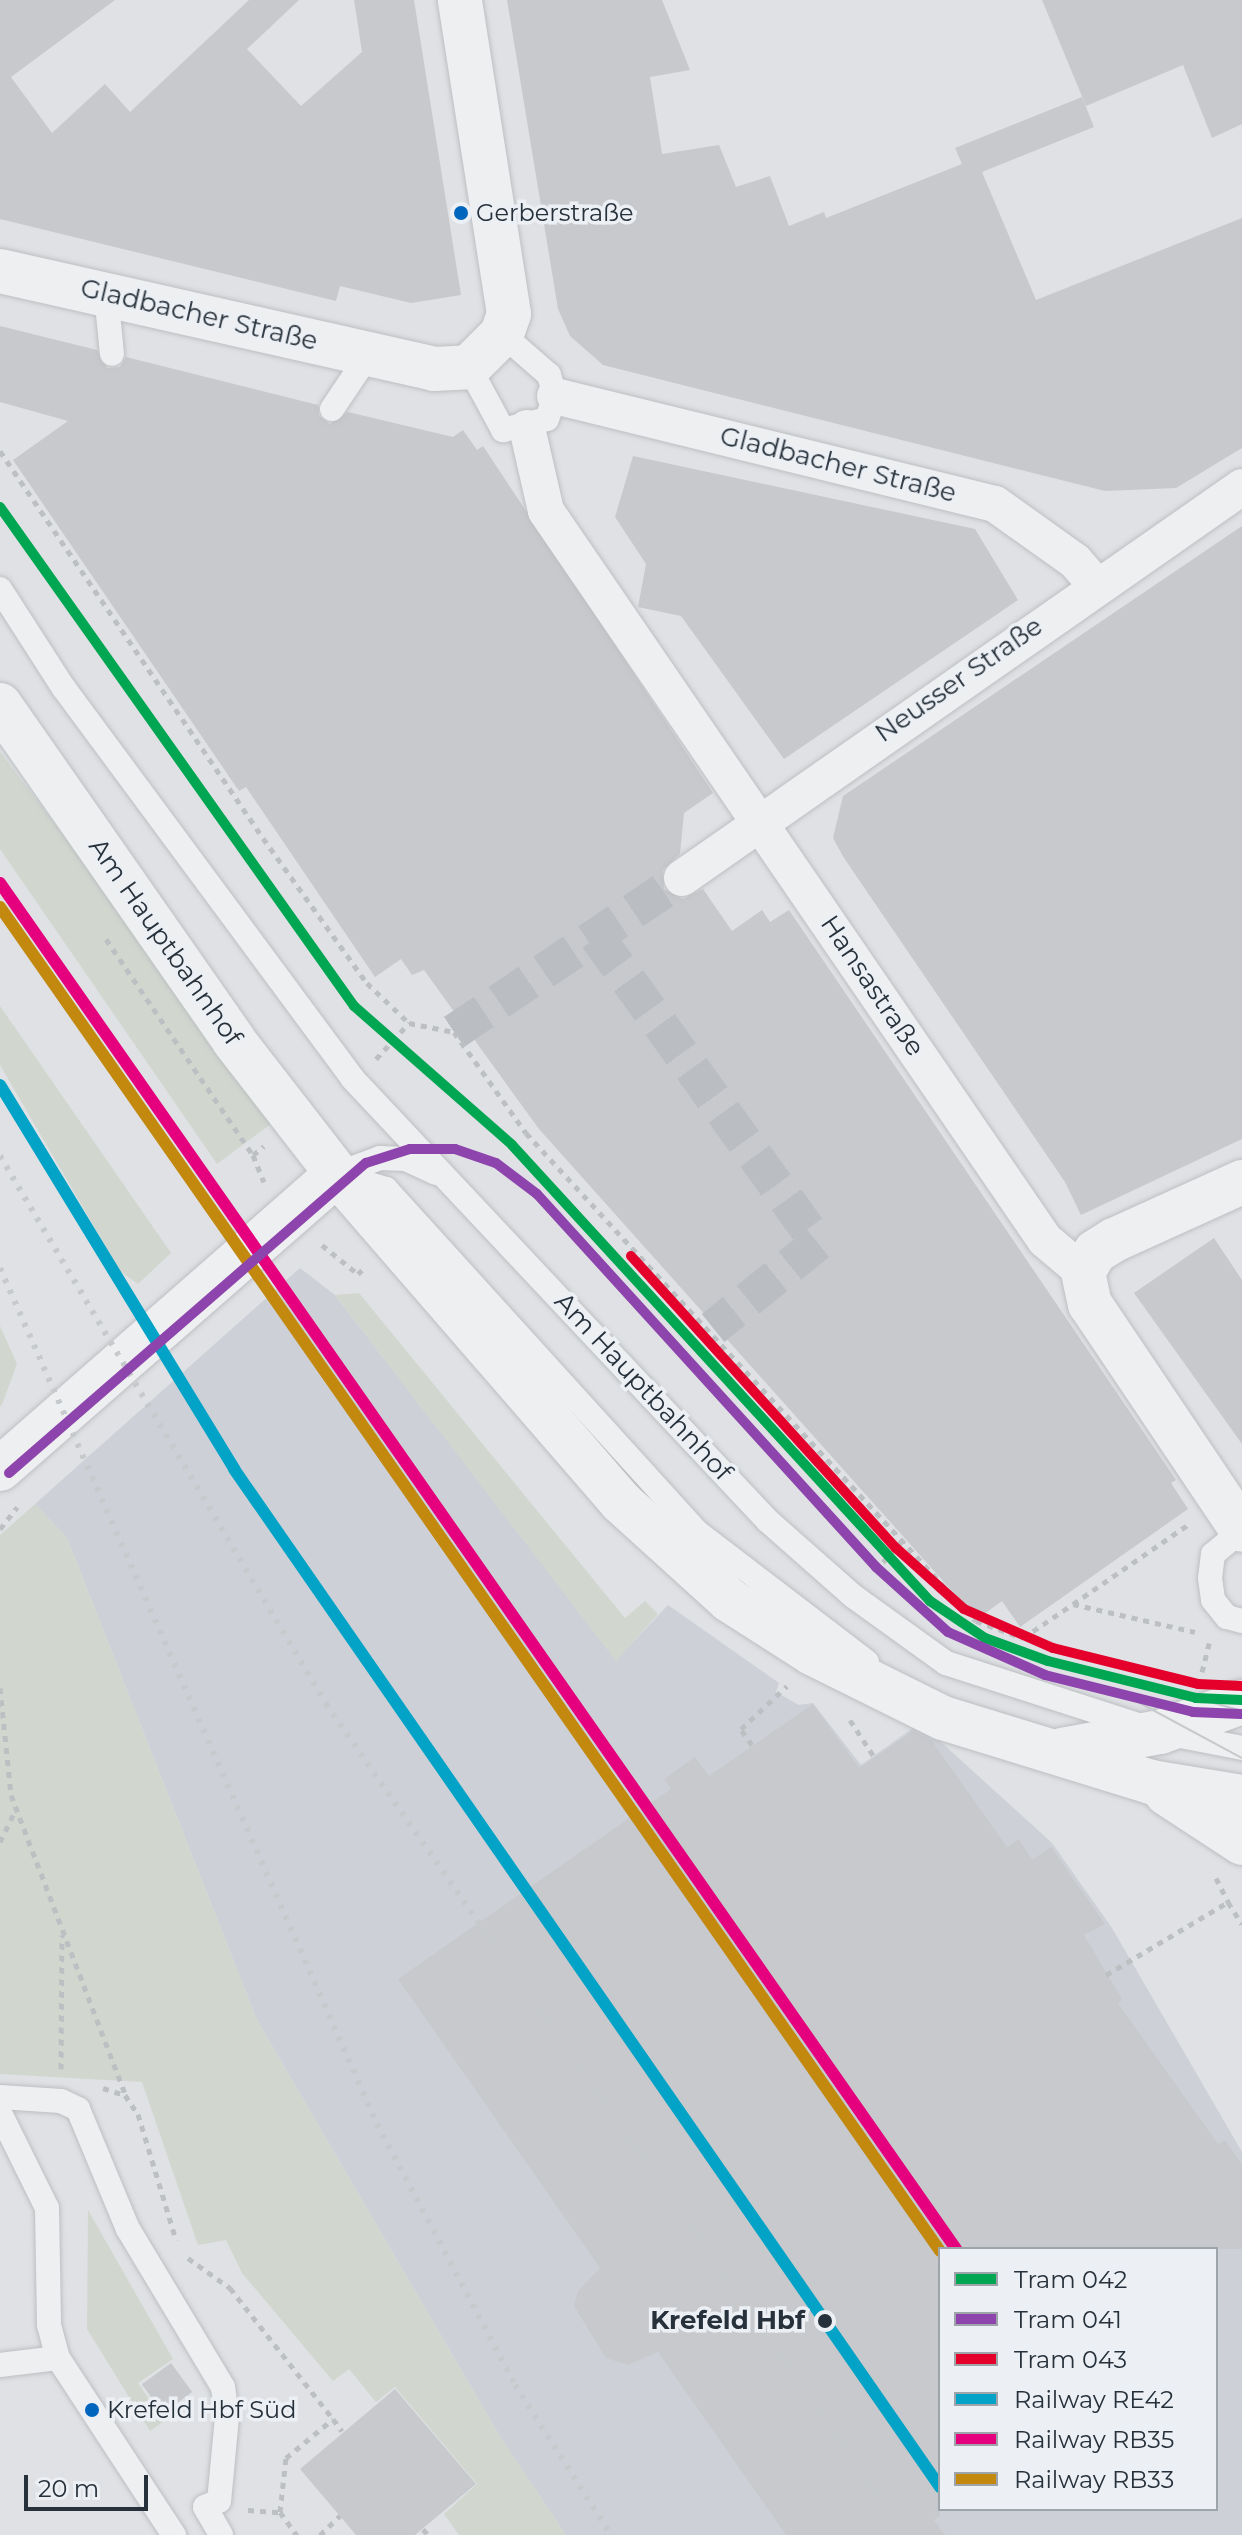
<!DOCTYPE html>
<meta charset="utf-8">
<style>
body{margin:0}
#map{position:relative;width:1242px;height:2535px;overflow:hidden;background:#dfe1e4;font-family:Montserrat,sans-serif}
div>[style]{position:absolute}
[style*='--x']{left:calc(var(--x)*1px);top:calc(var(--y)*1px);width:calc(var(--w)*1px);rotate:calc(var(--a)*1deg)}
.built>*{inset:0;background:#cdd1d7}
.green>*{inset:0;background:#d1d7cf}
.building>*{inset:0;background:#c7c9cc;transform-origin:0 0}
.pedestrian-tunnel>*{height:36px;margin-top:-18px;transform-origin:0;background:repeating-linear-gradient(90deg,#babec2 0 36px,transparent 0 54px)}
.path>*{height:5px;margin-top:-2.5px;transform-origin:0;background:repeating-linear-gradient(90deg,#bdc0c2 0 6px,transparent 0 12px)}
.roads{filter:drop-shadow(0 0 2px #bdbfc2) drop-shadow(0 0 2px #bdbfc2)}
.service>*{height:24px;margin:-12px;padding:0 12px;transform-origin:12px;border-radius:12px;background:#eeeff0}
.pedestrian>*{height:36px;margin:-18px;padding:0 18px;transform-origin:18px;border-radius:18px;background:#eeeff0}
.minor>*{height:44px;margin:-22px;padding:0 22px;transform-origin:22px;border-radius:22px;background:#eeeff0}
.tertiary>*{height:44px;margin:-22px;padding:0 22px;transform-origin:22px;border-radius:22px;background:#eeeff0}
.tram>*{height:2px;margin:-1px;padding:0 1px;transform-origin:1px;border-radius:1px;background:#c7cacc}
.rail>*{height:6px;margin-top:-3px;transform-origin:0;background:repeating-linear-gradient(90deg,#c7cacc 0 4px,transparent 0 12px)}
.rail-1>*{height:12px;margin:-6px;padding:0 6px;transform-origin:6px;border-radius:6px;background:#02a3c7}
.rail-2>*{height:12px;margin:-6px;padding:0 6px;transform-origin:6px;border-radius:6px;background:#e5007d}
.rail-3>*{height:12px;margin:-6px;padding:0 6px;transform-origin:6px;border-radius:6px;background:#c3890f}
.tram-1>*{height:10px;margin:-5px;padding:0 5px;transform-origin:5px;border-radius:5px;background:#00a651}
.tram-2>*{height:10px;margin:-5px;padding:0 5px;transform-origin:5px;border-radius:5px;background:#8e44ad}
.tram-3>*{height:10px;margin:-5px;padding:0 5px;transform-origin:5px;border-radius:5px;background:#e4002b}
.dots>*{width:22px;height:22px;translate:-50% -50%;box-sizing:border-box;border:4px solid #ecf0f4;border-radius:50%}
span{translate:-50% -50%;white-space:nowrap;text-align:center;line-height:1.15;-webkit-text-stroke:7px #ecf0f4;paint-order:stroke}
.bus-label{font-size:24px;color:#27313b}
.left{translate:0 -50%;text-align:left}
.street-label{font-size:26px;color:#27313b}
.stop-label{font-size:26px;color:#27313b;font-weight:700}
.right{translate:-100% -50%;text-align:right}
.legend{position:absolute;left:938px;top:2247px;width:280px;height:264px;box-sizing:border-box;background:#ecf0f4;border:2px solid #9da4aa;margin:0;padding:10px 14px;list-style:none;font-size:24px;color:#27313b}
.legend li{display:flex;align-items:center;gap:16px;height:40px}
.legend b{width:40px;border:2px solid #9da4aa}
.scale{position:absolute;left:24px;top:2475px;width:124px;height:36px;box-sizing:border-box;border:4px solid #27313b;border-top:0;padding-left:10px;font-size:24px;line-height:28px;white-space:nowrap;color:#27313b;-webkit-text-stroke:6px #ecf0f4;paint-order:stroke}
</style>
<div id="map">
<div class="built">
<i style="clip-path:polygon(evenodd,300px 1268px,335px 1295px,616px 1660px,668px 1605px,779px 1683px,776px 1692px,799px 1705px,813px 1703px,861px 1765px,920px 1723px,1052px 1843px,1112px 1928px,1242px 2152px,1242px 2535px,566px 2535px,502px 2440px,257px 2020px,67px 1538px,35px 1504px,300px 1268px,940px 2249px,1216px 2249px,1216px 2509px,940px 2509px,940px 2249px)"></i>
</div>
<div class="green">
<i style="clip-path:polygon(0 752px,279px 1118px,217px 1164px,0 849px)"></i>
<i style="clip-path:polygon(0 1006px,171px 1253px,138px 1284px,120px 1271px,0 1065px)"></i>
<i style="clip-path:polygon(359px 1293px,625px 1618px,645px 1601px,658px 1614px,616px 1661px,335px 1295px)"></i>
<i style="clip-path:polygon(0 1326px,17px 1364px,1px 1407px,0 1405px)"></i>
<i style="clip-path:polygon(35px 1504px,67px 1538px,257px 2020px,502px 2440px,566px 2535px,459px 2535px,444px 2514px,477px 2484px,395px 2387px,376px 2402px,349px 2369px,333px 2381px,242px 2273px,226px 2240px,198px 2245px,142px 2082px,0 2074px,0 1535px)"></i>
<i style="clip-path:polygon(88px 2210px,173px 2359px,138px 2383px,164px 2421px,150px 2431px,87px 2329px)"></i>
</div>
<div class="building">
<i style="clip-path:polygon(0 0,115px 0,11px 77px,52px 133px,105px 84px,130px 112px,249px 0,299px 0,247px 49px,301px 106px,362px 52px,354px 0,414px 0,461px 295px,411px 303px,340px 286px,336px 301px,0 219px)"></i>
<i style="clip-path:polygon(507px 0,662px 0,690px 70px,650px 77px,662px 154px,719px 145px,736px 187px,770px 176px,789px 226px,824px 212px,826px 218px,962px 164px,955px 148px,1082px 97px,1094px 127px,982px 172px,1036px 300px,1242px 218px,1242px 448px,1176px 488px,1105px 491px,603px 365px,570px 336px,558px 309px)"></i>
<i style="clip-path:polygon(1042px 0,1242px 0,1242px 124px,1212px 138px,1183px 65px,1086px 106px)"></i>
<i style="clip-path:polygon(0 326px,97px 350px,107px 368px,120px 367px,126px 357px,318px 405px,319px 416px,330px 424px,348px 412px,453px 437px,463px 430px,477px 450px,483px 446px,713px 793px,684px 813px,680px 854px,663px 870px,664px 889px,683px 899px,703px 889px,732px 931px,762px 910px,770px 922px,789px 910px,1176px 1480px,1171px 1483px,1188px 1509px,1020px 1627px,1002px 1601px,977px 1619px,539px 1129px,424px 970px,412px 975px,401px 959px,375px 977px,246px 787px,239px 791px,13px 460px,68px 421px,0 402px)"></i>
<i style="clip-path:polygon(633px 456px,975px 529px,1018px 600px,784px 759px,681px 616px,638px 607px,646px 564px,615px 517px)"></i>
<i style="clip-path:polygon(1242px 526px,1242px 1139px,1081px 1215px,1065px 1182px,844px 858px,833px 838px,843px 796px)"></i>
<i style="clip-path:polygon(1214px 1238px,1242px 1280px,1242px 1444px,1134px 1293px)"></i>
<i style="clip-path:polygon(813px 1704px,859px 1768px,913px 1731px,932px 1741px,1007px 1847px,1019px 1839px,1032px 1860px,1051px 1847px,1105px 1924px,1084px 1935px,1122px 1999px,1118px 2003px,1218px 2144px,1225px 2140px,1242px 2164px,1242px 2249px,940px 2249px,940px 2516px,934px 2520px,945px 2535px,786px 2535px,658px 2352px,628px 2365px,606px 2358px,574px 2306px,578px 2291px,600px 2268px,398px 1979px,671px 1789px,664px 1779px,695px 1757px,709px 1776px)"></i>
<i style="left:171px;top:2363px;width:36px;height:36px;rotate:54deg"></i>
<i style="clip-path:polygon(395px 2389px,476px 2484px,415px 2535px,356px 2535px,300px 2469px)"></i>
</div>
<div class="pedestrian-tunnel">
<i style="--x:597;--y:937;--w:377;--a:54.2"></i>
<i style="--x:818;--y:1243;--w:135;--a:141"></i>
<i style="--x:454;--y:1032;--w:275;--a:-34"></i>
</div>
<div class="path">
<i style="--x:0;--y:451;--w:468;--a:55.8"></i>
<i style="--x:263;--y:838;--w:178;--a:54.4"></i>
<i style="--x:367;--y:983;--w:58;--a:43.6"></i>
<i style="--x:106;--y:939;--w:261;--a:55.8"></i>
<i style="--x:253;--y:1155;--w:29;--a:68"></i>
<i style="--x:376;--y:1059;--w:49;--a:-47.5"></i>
<i style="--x:409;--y:1023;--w:46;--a:11.3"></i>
<i style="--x:454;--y:1032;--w:124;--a:54.5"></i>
<i style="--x:526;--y:1133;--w:664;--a:47.32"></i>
<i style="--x:976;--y:1621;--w:50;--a:19.9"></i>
<i style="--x:1023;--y:1638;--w:60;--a:-34.2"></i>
<i style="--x:1073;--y:1604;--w:125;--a:12.9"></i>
<i style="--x:253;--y:1155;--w:14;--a:-39"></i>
<i style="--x:322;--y:1245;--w:46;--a:38.9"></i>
<i style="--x:358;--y:1274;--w:7;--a:-45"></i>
<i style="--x:879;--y:1528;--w:26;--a:50"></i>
<i style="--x:0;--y:1529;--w:28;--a:-52"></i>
<i style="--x:875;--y:1571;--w:39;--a:-48"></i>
<i style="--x:1073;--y:1604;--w:141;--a:-34.6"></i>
<i style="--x:1202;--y:1672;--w:30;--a:-76"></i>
<i style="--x:0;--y:1688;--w:108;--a:84.1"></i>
<i style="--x:11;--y:1795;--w:320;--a:69.1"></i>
<i style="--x:850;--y:1720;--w:45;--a:56.7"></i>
<i style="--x:752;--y:1745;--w:19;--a:-125"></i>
<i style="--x:741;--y:1729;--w:63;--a:-43.1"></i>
<i style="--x:0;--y:1842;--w:37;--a:-64"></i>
<i style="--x:1216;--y:1878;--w:27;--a:63"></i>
<i style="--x:1106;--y:1975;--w:142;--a:-30.9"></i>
<i style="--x:1228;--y:1902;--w:26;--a:58"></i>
<i style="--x:61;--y:2069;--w:134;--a:-89.6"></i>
<i style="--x:103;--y:2088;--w:23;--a:18"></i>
<i style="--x:125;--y:2095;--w:23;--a:56"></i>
<i style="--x:138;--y:2114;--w:132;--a:73.2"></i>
<i style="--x:188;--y:2258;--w:52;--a:35.5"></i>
<i style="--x:230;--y:2288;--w:167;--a:51.8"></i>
<i style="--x:248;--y:2510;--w:32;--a:4"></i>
<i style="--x:280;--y:2512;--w:54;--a:-83.7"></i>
<i style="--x:286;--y:2458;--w:61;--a:-39.7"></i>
<i style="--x:333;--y:2419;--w:15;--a:53"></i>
<i style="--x:280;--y:2512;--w:29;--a:54"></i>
<i style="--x:423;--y:2529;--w:8;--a:50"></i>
<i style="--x:320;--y:2535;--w:28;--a:-44"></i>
</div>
<div class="roads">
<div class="service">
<i style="--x:106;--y:294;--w:60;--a:84.3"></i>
<i style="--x:469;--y:367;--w:72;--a:61.6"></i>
<i style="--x:503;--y:430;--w:45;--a:-14"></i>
<i style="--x:547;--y:419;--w:24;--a:-71"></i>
<i style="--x:555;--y:396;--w:22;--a:-106"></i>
<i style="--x:549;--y:375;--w:62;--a:-138.9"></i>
<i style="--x:332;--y:409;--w:66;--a:-56.1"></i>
<i style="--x:0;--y:589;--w:117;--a:57.3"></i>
<i style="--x:63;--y:687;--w:486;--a:53.5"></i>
<i style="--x:352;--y:1078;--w:608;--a:46.8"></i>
<i style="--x:768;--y:1521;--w:113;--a:41.4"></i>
<i style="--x:853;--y:1596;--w:115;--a:35.8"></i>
<i style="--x:946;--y:1663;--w:225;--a:17.9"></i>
<i style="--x:1160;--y:1732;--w:84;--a:11"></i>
<i style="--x:337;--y:1174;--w:46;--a:-20.4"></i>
<i style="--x:380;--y:1158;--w:26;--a:2"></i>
<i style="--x:406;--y:1159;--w:33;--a:25"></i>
<i style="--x:339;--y:1175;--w:49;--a:16.6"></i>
<i style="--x:386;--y:1189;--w:463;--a:47.8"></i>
<i style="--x:697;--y:1532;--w:214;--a:37.4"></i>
<i style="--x:1242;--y:1530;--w:38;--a:140"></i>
<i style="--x:1213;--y:1554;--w:24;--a:97"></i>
<i style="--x:1210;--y:1578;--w:22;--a:82"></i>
<i style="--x:1213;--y:1600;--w:22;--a:51"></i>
<i style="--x:1227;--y:1617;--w:16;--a:15"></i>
<i style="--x:0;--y:2097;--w:61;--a:3.8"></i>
<i style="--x:61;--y:2101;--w:19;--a:25"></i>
<i style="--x:78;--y:2109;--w:130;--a:67.4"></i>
<i style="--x:128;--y:2229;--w:184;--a:59"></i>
<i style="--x:223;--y:2387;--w:30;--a:82"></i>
<i style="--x:227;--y:2417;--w:84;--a:95.4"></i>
<i style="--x:219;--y:2501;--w:15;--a:157"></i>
<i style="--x:205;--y:2507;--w:32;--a:60"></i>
<i style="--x:0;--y:2113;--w:106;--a:63.7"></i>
<i style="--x:47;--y:2208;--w:117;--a:89"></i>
<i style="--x:49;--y:2325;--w:34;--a:75"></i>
<i style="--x:58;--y:2358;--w:212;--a:56.8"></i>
<i style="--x:0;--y:2365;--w:58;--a:-6.9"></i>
</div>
<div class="pedestrian">
<i style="--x:555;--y:396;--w:453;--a:13.8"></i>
<i style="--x:995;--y:504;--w:98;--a:35.5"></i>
<i style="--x:1075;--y:561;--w:32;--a:49"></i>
<i style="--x:527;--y:428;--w:85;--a:77.1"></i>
<i style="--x:546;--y:511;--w:883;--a:55.61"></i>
<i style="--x:1045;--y:1240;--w:50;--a:40.1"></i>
<i style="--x:682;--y:878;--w:683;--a:-34.92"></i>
</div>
<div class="minor">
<i style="--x:0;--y:271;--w:445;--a:12.7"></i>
<i style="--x:434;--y:369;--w:35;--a:-3"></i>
<i style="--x:469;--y:367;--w:47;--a:-45"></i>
<i style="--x:502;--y:334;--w:21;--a:-71"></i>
<i style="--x:509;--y:314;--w:318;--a:-98.9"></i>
<i style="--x:0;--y:705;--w:409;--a:55.1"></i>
<i style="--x:234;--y:1041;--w:168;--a:52.2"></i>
<i style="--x:1242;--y:1182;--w:141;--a:155.6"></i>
<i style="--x:1114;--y:1240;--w:22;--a:148"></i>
<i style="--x:1095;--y:1252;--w:23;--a:121"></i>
<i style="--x:1083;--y:1272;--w:33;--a:78"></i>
<i style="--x:1090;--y:1304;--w:272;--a:56.1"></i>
</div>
<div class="tertiary">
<i style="--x:0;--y:1469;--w:448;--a:-41.2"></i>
<i style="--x:337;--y:1174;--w:434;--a:49.1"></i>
<i style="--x:621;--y:1502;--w:146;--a:42.2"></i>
<i style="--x:729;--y:1600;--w:98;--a:32.6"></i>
<i style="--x:812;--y:1653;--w:146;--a:26.4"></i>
<i style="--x:943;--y:1718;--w:218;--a:17.1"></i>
<i style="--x:1151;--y:1782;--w:92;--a:9.4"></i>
<i style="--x:1062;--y:1750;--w:100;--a:-10.4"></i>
<i style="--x:1160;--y:1732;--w:87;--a:-20.1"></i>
<i style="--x:1166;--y:1793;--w:91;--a:33.3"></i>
</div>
</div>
<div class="tram">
<i style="--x:1196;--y:1698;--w:48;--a:15.8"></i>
<i style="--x:1136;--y:1701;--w:120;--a:28.3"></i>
</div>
<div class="rail">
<i style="--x:0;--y:1156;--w:638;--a:59.25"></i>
<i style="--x:326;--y:1704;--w:1013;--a:55.09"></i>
<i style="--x:0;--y:1268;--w:935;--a:66.23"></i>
<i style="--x:377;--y:2124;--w:295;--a:62.1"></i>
<i style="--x:515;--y:2385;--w:178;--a:57.4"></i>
</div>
<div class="rail-1">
<i style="--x:0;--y:1085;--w:450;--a:58.6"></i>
<i style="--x:234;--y:1469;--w:1239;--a:55.26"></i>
</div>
<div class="rail-2">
<i style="--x:0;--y:883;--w:1667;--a:55.01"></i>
</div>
<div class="rail-3">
<i style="--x:0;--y:907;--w:1640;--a:55.03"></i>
</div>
<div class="tram-1">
<i style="--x:0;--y:507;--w:612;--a:54.65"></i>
<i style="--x:354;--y:1006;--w:210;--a:41.3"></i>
<i style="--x:512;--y:1145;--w:619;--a:47.49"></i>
<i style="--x:930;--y:1601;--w:66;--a:33.9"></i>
<i style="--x:985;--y:1638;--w:67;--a:20.1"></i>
<i style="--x:1048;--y:1661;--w:153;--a:14"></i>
<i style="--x:1196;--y:1698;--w:46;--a:2.5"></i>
</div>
<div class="tram-2">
<i style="--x:9;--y:1473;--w:473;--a:-41"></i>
<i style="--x:366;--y:1163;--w:46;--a:-17.7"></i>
<i style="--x:410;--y:1149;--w:45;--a:0"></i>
<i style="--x:455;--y:1149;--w:43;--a:18.9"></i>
<i style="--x:496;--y:1163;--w:51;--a:37.1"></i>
<i style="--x:537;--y:1194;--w:504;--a:47.73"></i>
<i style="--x:876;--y:1567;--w:97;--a:42.1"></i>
<i style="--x:948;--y:1632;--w:106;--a:23.9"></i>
<i style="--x:1045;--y:1675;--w:153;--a:14"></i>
<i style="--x:1193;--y:1712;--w:48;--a:2.4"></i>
</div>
<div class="tram-3">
<i style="--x:631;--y:1256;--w:394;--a:47.8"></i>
<i style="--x:896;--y:1548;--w:91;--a:41.9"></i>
<i style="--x:964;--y:1609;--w:97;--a:23.7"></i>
<i style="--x:1053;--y:1648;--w:149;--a:13.9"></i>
<i style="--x:1198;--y:1684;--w:44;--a:2.6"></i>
</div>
<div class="dots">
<i style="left:461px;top:213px;background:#0065bd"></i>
<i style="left:825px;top:2321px;background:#27313b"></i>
<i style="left:92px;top:2410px;background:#0065bd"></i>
</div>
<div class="bus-label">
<span class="left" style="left:476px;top:213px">Gerberstraße</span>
<span class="left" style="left:107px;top:2410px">Krefeld Hbf Süd</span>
</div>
<div class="street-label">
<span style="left:199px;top:315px;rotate:13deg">Gladbacher Straße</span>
<span style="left:838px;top:465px;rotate:14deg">Gladbacher Straße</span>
<span style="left:959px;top:680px;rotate:-35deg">Neusser Straße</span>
<span style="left:165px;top:942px;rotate:55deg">Am Hauptbahnhof</span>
<span style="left:872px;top:986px;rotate:56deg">Hansastraße</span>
<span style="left:643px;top:1387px;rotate:47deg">Am Hauptbahnhof</span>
</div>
<div class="stop-label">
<span class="right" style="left:805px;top:2321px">Krefeld Hbf</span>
</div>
<ul class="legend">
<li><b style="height:10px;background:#00a651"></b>Tram 042</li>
<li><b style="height:10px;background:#8e44ad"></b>Tram 041</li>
<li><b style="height:10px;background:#e4002b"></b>Tram 043</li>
<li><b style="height:10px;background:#02a3c7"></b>Railway RE42</li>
<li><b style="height:10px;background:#e5007d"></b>Railway RB35</li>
<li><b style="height:10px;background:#c3890f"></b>Railway RB33</li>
</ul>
<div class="scale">20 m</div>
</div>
